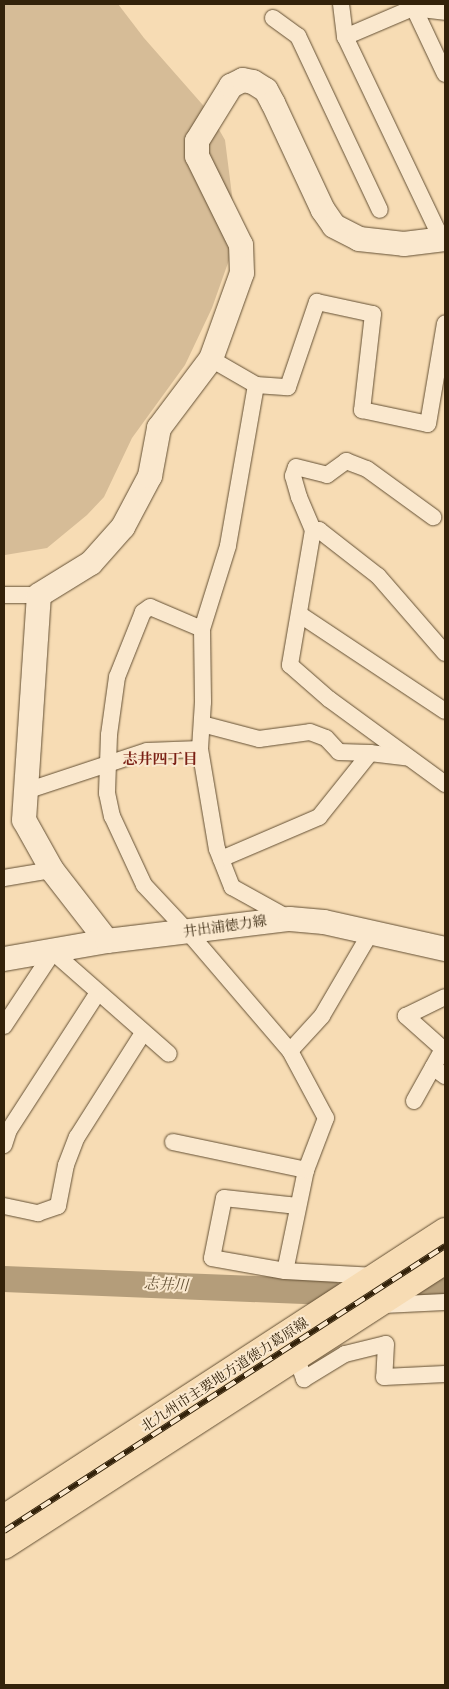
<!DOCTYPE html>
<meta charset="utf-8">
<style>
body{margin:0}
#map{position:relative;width:449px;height:1689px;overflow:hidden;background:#f7dcb4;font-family:"IM FELL English","Noto Serif JP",serif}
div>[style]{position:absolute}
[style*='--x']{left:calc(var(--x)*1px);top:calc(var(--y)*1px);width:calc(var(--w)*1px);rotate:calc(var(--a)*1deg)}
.green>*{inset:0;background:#d6bc97}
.river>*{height:26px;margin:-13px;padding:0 13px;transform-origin:13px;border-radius:13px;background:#b49d7a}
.roads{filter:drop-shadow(0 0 1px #645034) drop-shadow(0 0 1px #645034)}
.street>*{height:16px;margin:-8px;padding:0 8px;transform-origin:8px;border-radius:8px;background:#fae8ce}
.secondary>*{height:24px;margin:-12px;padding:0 12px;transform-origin:12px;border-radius:12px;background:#fae8ce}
.primary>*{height:26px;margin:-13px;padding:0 13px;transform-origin:13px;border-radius:13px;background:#f7dcb4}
.rail>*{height:5.5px;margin-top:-2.75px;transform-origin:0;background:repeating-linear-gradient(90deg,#fae8ce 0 11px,#33220a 0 22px);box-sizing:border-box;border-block:1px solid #33220a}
span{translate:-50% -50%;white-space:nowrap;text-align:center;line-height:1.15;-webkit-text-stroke:4px #fae8ce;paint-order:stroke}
.street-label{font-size:14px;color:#33220a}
.neighbourhood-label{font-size:15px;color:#7a1f14;font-weight:700}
.water-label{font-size:15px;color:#604d31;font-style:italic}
.frame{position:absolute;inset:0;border:5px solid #33220a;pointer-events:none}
</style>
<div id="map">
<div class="green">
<i style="clip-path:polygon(4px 4px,118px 4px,144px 38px,209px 112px,225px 140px,233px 203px,234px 246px,212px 308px,185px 365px,132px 438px,104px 497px,87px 515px,47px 548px,5px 555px)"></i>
</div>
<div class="river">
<i style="--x:4;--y:1279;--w:325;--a:2.3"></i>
<i style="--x:415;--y:1289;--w:30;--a:-4"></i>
</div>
<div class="roads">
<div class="street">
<i style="--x:341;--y:4;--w:33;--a:83"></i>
<i style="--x:412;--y:4;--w:77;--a:64.8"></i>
<i style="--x:273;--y:18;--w:31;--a:36"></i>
<i style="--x:298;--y:36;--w:192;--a:64.8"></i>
<i style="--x:442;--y:240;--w:225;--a:-115.5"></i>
<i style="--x:345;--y:37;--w:74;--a:-23.1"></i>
<i style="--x:413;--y:8;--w:32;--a:7"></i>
<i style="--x:211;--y:359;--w:52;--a:30"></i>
<i style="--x:256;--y:385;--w:32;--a:4"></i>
<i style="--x:288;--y:387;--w:90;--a:-71.2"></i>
<i style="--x:317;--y:302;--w:57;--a:12.1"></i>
<i style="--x:373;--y:314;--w:97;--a:96.5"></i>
<i style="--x:362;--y:410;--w:67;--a:12"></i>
<i style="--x:428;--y:424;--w:102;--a:-80.4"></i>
<i style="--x:256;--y:385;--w:163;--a:99.9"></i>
<i style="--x:228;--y:546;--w:87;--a:107.4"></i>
<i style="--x:202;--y:629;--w:73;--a:89.2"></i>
<i style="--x:203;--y:702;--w:47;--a:93.7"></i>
<i style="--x:200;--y:749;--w:101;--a:80.4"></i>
<i style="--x:217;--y:849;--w:41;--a:68.5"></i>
<i style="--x:232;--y:887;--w:66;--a:28.9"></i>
<i style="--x:313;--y:530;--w:36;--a:-113"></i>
<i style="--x:299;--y:497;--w:22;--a:-106"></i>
<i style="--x:293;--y:476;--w:9;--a:-72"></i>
<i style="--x:296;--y:467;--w:32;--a:14"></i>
<i style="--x:327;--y:475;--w:24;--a:-36"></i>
<i style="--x:346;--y:461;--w:22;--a:21"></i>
<i style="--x:367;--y:469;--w:82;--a:36"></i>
<i style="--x:4;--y:595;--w:35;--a:0"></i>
<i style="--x:299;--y:614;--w:175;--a:33.6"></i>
<i style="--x:202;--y:629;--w:56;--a:-157.1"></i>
<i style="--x:150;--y:607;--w:9;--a:144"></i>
<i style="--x:143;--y:612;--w:70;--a:111.8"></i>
<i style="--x:117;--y:677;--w:59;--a:97.9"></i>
<i style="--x:109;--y:735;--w:58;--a:92"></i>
<i style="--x:107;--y:793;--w:24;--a:78"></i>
<i style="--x:112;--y:816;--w:76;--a:65.1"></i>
<i style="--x:144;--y:885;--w:66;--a:46.8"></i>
<i style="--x:189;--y:933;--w:155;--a:49.4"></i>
<i style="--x:445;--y:653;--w:102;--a:-131"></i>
<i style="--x:378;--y:576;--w:75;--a:-142.1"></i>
<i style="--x:319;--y:530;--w:6;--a:180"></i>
<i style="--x:313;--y:530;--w:137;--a:99.7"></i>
<i style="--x:290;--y:665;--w:52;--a:41.1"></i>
<i style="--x:329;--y:699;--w:144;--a:36.2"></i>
<i style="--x:202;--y:724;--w:59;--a:14.7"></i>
<i style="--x:259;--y:739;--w:51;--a:-7.8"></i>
<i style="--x:310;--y:732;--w:17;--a:21"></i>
<i style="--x:326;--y:738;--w:19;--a:47"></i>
<i style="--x:339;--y:752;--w:31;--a:2"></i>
<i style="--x:26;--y:791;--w:127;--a:-18.3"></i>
<i style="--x:147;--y:751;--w:53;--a:-2.2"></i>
<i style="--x:221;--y:859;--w:107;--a:-23.2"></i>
<i style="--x:319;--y:817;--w:82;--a:-51.4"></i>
<i style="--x:370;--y:753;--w:38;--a:7"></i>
<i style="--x:4;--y:878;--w:49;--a:-9.5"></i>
<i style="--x:371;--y:932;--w:97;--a:120.3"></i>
<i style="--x:322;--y:1016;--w:47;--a:132.4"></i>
<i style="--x:290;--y:1051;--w:76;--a:61.8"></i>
<i style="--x:326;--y:1118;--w:56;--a:111"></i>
<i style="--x:306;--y:1170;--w:103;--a:101.7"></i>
<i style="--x:285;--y:1271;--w:91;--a:3.1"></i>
<i style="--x:4;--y:1026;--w:89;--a:-56.5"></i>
<i style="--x:53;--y:952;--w:154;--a:41.3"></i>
<i style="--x:433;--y:1067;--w:15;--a:37"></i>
<i style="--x:414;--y:1101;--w:60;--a:-60.9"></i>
<i style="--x:443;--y:1049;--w:50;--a:-138.3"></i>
<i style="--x:406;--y:1016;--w:43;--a:-26"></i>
<i style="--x:173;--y:1142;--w:136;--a:11.9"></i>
<i style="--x:4;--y:1145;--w:16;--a:-72"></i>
<i style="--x:9;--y:1130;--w:162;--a:-57.1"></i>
<i style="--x:4;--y:1206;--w:35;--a:12"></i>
<i style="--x:38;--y:1213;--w:21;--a:-19"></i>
<i style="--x:58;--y:1206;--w:42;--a:-79"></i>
<i style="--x:66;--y:1165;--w:30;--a:-69"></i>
<i style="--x:77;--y:1137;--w:123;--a:-57.6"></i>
<i style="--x:285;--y:1271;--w:74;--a:-169.9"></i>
<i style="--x:212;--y:1258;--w:61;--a:-78.7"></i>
<i style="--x:224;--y:1198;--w:74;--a:6.2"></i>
<i style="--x:383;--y:1305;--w:62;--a:-2.8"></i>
<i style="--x:294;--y:1351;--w:30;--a:70"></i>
<i style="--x:304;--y:1379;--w:48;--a:-31.4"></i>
<i style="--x:345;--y:1354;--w:42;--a:-13.7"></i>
<i style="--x:386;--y:1344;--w:33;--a:93"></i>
<i style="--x:384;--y:1377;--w:61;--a:-2.8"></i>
</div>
<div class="secondary">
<i style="--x:107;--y:941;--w:90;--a:-127.8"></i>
<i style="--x:52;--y:870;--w:57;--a:-119.2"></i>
<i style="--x:24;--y:820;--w:225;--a:-86.2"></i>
<i style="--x:39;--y:595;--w:61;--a:-31.6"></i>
<i style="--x:91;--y:563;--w:48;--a:-48.4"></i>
<i style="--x:123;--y:527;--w:58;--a:-62.1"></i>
<i style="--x:150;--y:476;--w:49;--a:-79.4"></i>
<i style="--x:159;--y:428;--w:86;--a:-53"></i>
<i style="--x:211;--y:359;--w:91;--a:-70.2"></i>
<i style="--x:242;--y:273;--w:28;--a:-92"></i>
<i style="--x:241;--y:245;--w:99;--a:-116.3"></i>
<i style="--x:197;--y:156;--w:15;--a:-90"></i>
<i style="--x:197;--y:141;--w:65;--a:-58.3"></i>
<i style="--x:231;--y:86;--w:13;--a:-27"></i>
<i style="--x:243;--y:80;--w:10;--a:11"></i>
<i style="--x:253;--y:82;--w:15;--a:32"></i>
<i style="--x:266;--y:90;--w:15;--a:62"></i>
<i style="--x:273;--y:103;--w:118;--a:65"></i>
<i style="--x:323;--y:210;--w:19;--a:55"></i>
<i style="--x:334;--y:226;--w:28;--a:27"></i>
<i style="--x:359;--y:239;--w:45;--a:6.3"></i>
<i style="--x:404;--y:244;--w:41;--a:-7"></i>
<i style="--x:4;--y:959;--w:105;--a:-9.9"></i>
<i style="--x:107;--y:941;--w:184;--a:-6.9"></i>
<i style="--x:290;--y:919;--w:34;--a:5"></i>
<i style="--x:324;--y:922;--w:124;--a:12.6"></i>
</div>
<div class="primary">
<i style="--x:4;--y:1518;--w:526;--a:-33.06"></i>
<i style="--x:4;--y:1546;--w:525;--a:-32.87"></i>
</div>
</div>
<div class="rail">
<i style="--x:4;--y:1531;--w:525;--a:-32.87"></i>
</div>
<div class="street-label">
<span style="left:225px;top:927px;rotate:-8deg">井出浦徳力線</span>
<span style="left:225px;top:1375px;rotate:-33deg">北九州市主要地方道徳力葛原線</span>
</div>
<div class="neighbourhood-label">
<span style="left:160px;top:760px">志井四丁目</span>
</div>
<div class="water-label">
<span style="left:166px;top:1285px;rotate:2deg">志井川</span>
</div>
<div class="frame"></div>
</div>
